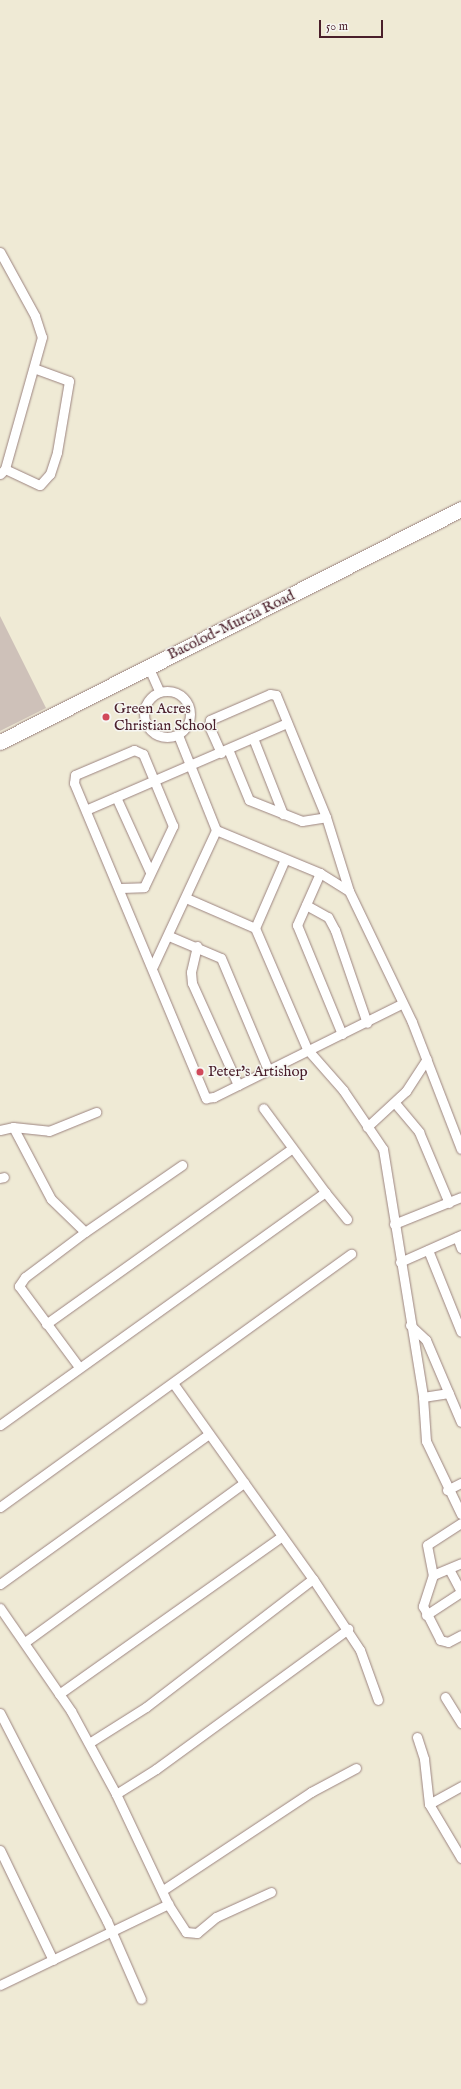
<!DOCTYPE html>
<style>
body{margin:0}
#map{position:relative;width:461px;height:2089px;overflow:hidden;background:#efead5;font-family:"IM FELL English",serif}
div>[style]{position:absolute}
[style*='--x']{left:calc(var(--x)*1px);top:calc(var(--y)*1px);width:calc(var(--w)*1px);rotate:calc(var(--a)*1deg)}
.industrial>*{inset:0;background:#cec1b9}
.roads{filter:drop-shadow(0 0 1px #9c8480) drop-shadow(0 0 1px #9c8480)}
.minor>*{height:9px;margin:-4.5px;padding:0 4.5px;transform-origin:4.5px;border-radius:4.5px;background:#fff}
.minor>.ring{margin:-4.5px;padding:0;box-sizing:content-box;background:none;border:9px solid #fff;border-radius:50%}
.primary>*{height:15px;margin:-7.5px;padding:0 7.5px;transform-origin:7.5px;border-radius:7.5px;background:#fff}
.dots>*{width:11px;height:11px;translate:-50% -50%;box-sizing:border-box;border:2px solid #f6f6f2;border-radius:50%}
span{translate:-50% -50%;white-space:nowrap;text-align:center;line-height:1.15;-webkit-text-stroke:3px #f6f6f2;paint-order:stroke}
.street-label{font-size:15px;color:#4a1f2b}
.poi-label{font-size:15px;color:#4a1f2b}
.left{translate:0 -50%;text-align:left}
.scale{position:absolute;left:319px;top:20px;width:64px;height:18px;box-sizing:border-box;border:2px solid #4a1f2b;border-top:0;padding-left:5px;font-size:12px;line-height:14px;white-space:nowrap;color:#4a1f2b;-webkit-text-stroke:3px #f6f6f2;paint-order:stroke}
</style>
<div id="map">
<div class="industrial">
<i style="clip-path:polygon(0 616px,46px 708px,0 731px)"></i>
</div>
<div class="roads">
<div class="minor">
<i style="--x:0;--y:252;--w:73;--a:61.3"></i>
<i style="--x:35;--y:316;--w:22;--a:72"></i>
<i style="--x:42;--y:337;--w:137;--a:105.7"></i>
<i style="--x:5;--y:469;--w:7;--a:135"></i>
<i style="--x:5;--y:469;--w:38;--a:25"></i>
<i style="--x:40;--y:485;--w:15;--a:-48"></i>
<i style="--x:50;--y:474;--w:23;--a:-72"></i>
<i style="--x:57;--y:452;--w:72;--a:-80.4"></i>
<i style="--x:69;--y:381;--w:37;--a:-160"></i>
<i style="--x:148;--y:666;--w:27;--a:66"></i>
<i class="ring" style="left:144px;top:691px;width:37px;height:37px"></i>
<i style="--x:253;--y:738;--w:82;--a:68.5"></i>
<i style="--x:228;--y:749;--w:55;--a:67.6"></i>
<i style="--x:249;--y:800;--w:57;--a:21.6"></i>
<i style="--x:302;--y:821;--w:24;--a:-9"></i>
<i style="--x:221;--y:753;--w:30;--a:-114"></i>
<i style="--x:209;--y:726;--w:6;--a:-81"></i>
<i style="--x:210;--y:720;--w:65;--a:-23.4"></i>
<i style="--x:270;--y:694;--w:6;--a:9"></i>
<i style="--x:276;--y:695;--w:132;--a:67.7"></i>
<i style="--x:326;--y:817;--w:77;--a:72.7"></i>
<i style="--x:349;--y:891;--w:145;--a:64.3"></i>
<i style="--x:412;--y:1022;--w:136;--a:68.9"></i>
<i style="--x:116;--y:797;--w:82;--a:65.6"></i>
<i style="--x:88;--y:809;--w:217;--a:-23.4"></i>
<i style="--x:216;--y:830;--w:113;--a:22.5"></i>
<i style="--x:320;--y:873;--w:34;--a:32"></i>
<i style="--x:320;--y:873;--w:57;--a:113.9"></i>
<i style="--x:297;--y:925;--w:118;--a:67.6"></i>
<i style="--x:121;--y:888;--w:23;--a:-2"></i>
<i style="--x:144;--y:887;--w:68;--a:-64.6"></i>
<i style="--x:173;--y:826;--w:78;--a:-112.6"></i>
<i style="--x:143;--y:754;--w:10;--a:-156"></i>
<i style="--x:134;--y:750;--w:64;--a:157"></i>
<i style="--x:75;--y:775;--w:8;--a:97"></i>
<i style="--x:74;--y:783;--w:342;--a:67.3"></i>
<i style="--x:206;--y:1098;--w:8;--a:-7"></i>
<i style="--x:214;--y:1097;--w:209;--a:-26.4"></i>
<i style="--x:186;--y:898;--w:75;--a:23.5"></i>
<i style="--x:255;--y:928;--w:132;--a:66.7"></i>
<i style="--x:307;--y:1049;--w:55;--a:48.7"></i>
<i style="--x:343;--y:1090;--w:71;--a:55.9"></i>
<i style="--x:383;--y:1149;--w:251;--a:80.8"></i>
<i style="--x:423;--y:1397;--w:44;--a:86.1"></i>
<i style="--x:426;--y:1441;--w:81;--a:64.4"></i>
<i style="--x:306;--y:905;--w:25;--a:29"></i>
<i style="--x:328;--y:917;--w:15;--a:62"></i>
<i style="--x:335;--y:930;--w:98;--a:71"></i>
<i style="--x:255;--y:928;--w:75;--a:-66.5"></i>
<i style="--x:169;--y:936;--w:56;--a:22.9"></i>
<i style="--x:221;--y:958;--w:121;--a:67.2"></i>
<i style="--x:197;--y:946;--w:27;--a:103"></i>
<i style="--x:191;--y:972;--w:11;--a:85"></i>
<i style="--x:192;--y:983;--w:112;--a:65.7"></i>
<i style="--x:153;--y:966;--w:150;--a:-65.1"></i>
<i style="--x:216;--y:830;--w:102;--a:-111.8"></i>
<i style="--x:395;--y:1103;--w:38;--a:50"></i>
<i style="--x:419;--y:1132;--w:77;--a:67.1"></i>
<i style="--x:13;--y:1127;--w:81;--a:62.2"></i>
<i style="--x:51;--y:1199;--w:47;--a:44.1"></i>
<i style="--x:85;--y:1232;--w:75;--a:143.1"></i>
<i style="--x:25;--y:1277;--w:11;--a:124"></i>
<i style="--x:19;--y:1286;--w:101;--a:53.5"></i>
<i style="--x:367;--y:1127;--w:53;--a:-42.7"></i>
<i style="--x:406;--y:1091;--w:38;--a:-57"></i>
<i style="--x:0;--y:1130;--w:13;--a:-13"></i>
<i style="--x:13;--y:1127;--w:36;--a:6"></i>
<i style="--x:49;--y:1131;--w:51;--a:-22"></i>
<i style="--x:0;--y:1178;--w:4;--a:-14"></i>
<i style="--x:325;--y:1192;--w:35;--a:51"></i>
<i style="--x:394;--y:1224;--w:72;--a:-21.9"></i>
<i style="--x:85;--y:1232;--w:118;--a:-34.6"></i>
<i style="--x:457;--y:1237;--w:12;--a:70"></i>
<i style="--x:428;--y:1250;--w:88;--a:68.1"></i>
<i style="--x:400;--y:1262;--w:67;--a:-23.9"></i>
<i style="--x:46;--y:1324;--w:301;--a:-35.5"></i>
<i style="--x:410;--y:1325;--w:22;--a:43"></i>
<i style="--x:426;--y:1340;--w:89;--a:66.9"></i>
<i style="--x:173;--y:1383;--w:241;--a:54.5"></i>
<i style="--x:423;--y:1397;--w:26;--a:-9"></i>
<i style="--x:0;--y:1425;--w:400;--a:-35.6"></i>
<i style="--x:325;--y:1192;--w:104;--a:-126.4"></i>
<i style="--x:447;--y:1490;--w:16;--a:-27"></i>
<i style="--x:0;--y:1507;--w:433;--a:-35.8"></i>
<i style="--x:461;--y:1523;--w:40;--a:147.1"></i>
<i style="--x:427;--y:1545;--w:31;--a:79"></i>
<i style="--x:433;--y:1575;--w:33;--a:108"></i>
<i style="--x:423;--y:1606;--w:38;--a:63"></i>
<i style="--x:440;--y:1640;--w:8;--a:14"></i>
<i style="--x:448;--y:1642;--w:15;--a:-28"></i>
<i style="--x:449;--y:1569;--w:26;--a:62"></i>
<i style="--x:433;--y:1575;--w:30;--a:-23"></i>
<i style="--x:0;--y:1584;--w:257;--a:-35.7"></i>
<i style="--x:0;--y:1608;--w:125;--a:55.4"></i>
<i style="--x:71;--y:1711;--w:94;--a:61.5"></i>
<i style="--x:426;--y:1615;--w:42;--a:-33.3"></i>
<i style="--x:25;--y:1642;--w:271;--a:-36"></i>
<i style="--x:59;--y:1694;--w:273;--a:-35.3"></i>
<i style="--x:445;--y:1697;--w:31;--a:58"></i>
<i style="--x:0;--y:1713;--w:234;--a:62.8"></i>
<i style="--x:107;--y:1921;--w:85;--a:66.4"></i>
<i style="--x:417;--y:1737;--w:23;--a:72"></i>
<i style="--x:424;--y:1759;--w:45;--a:83.7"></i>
<i style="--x:429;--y:1804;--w:63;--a:59.3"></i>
<i style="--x:89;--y:1743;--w:67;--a:-32.3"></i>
<i style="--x:146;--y:1707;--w:210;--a:-37.5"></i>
<i style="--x:313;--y:1579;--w:85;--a:56.5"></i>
<i style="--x:360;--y:1650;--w:53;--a:70.2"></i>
<i style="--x:429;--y:1804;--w:37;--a:-29"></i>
<i style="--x:0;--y:1850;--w:122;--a:64.3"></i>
<i style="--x:163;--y:1890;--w:178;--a:-33.5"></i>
<i style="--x:311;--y:1792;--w:51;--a:-28.1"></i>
<i style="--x:271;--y:1892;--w:60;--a:155.6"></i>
<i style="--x:216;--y:1917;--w:25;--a:140"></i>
<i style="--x:197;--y:1933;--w:11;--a:-175"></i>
<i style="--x:186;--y:1932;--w:33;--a:-123"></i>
<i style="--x:168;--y:1904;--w:122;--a:-115.3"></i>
<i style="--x:116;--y:1794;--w:47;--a:-32"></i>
<i style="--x:156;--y:1769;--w:238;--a:-36.1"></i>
<i style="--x:0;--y:1985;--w:187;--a:-25.7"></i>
</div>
<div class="primary">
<i style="--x:0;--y:742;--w:517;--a:-26.81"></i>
</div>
</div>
<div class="dots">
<i style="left:106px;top:717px;background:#d1495b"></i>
<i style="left:200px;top:1072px;background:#d1495b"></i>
</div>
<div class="street-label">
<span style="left:231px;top:625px;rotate:-26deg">Bacolod-Murcia Road</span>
</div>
<div class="poi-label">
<span class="left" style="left:114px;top:717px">Green Acres<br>Christian School</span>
<span class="left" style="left:208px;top:1072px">Peter's Artishop</span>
</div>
<div class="scale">50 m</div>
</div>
